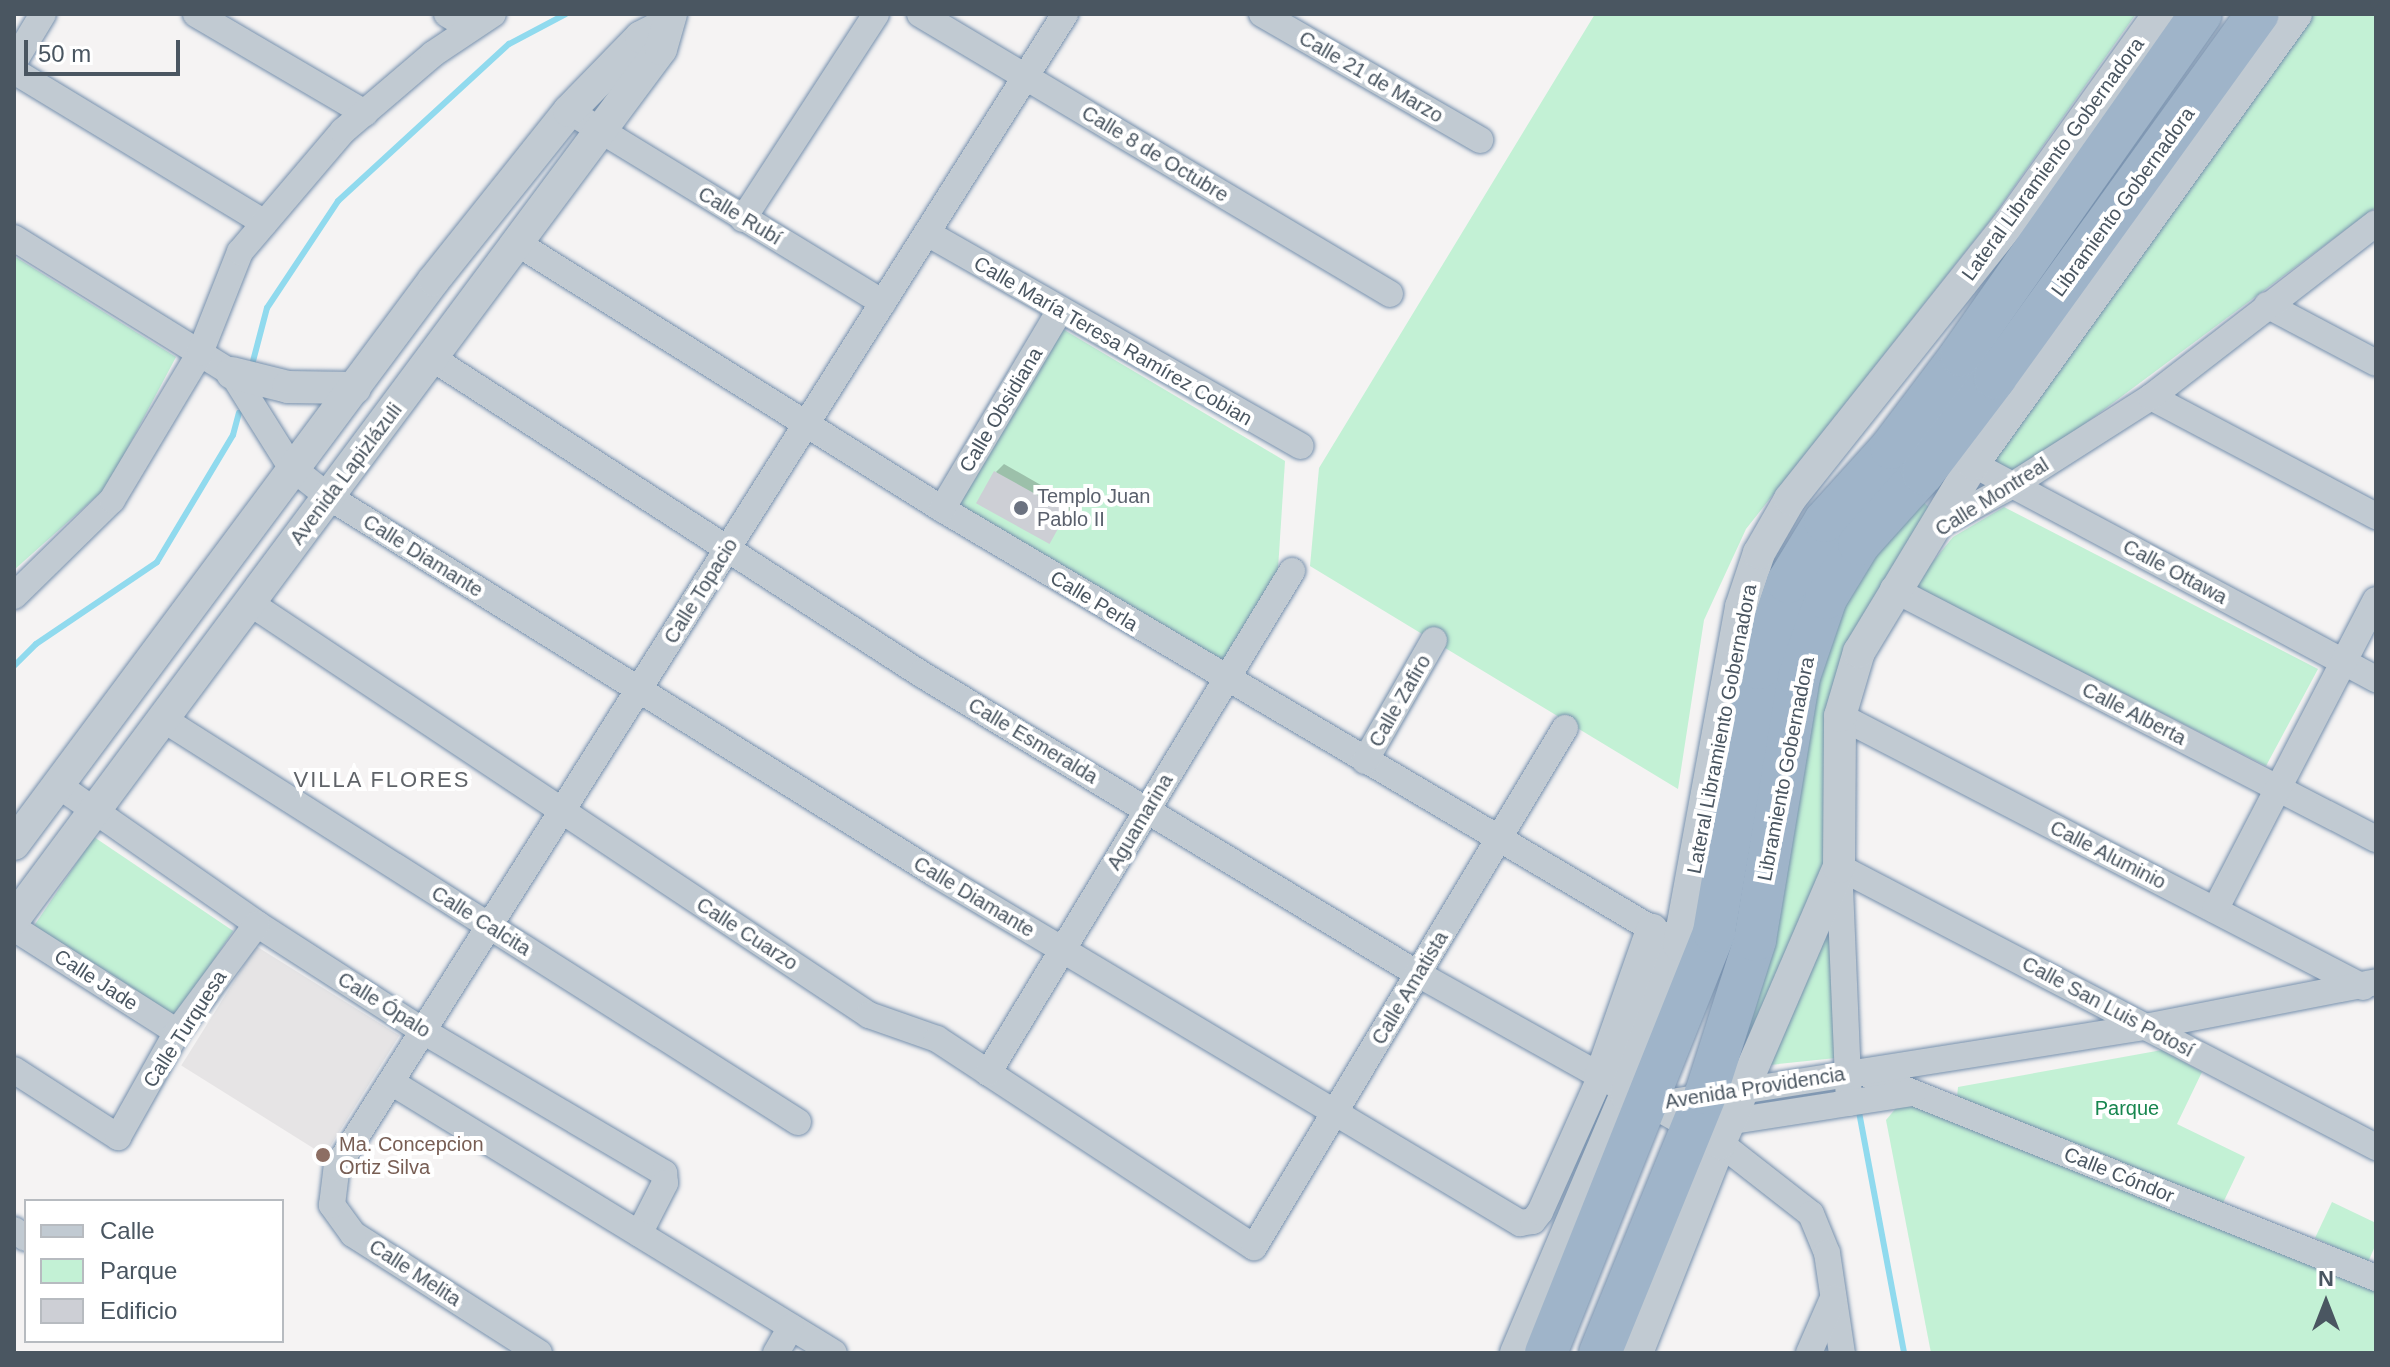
<!DOCTYPE html>
<meta charset="utf-8">
<style>
body{margin:0}
#map{position:relative;width:2390px;height:1367px;overflow:hidden;background:#f5f3f3;font-family:Arial,sans-serif}
div>[style]{position:absolute}
[style*='--x']{left:calc(var(--x)*1px);top:calc(var(--y)*1px);width:calc(var(--w)*1px);rotate:calc(var(--a)*1deg)}
.education>*{inset:0;background:#e6e4e5;transform-origin:0 0}
.green>*{inset:0;background:#c3f1d5;transform-origin:0 0}
.shadow>*{inset:0;background:#0003}
.stream>*{height:6px;margin:-3px;padding:0 3px;transform-origin:3px;border-radius:3px;background:#90daee}
.building>*{inset:0;background:#cdcfd5;transform-origin:0 0}
.roads{filter:drop-shadow(0 0 2px #7690ad) drop-shadow(0 0 2px #7690ad)}
.minor>*{height:26px;margin:-13px;padding:0 13px;transform-origin:13px;border-radius:13px;background:#c1cad2}
.tertiary>*{height:32px;margin:-16px;padding:0 16px;transform-origin:16px;border-radius:16px;background:#c1cad2}
.trunk>*{height:42px;margin:-21px;padding:0 21px;transform-origin:21px;border-radius:21px;background:#9fb4c9}
.dots>*{width:22px;height:22px;translate:-50% -50%;box-sizing:border-box;border:4px solid #fff;border-radius:50%}
span{translate:-50% -50%;white-space:nowrap;text-align:center;line-height:1.15;-webkit-text-stroke:8px #fff;paint-order:stroke}
.street-label{font-size:20px;color:#4a5661}
.worship-label{font-size:20px;color:#5b616d}
.left{translate:0 -50%;text-align:left}
.park-label{font-size:20px;color:#17864f}
.education-label{font-size:20px;color:#785e54}
.neighbourhood-label{font-size:22px;color:#5f6368;letter-spacing:2px}
.frame{position:absolute;inset:0;border:16px solid #4a5661;pointer-events:none}
.legend{position:absolute;left:24px;top:1199px;width:260px;height:144px;box-sizing:border-box;background:#fff;border:2px solid #b7bbc0;margin:0;padding:10px 14px;list-style:none;font-size:24px;color:#4a5661}
.legend li{display:flex;align-items:center;gap:16px;height:40px}
.legend b{width:40px;border:2px solid #b7bbc0}
.north{position:absolute;left:2286px;top:1263px;width:80px;height:80px;-webkit-text-stroke:6px #fff;paint-order:stroke;rotate:0deg;font-size:22px;font-weight:700;line-height:32px;text-align:center;color:#4a5661}
.north::after{content:'';display:block;margin:auto;width:28px;height:36px;background:#4a5661;clip-path:polygon(50% 0,100% 100%,50% 72%,0 100%)}
.scale{position:absolute;left:24px;top:40px;width:156px;height:36px;box-sizing:border-box;border:4px solid #4a5661;border-top:0;padding-left:10px;font-size:24px;line-height:28px;white-space:nowrap;color:#4a5661;-webkit-text-stroke:6px #fff;paint-order:stroke}
</style>
<div id="map">
<div class="education">
<i style="left:256px;top:946px;width:169px;height:141px;rotate:32deg"></i>
</div>
<div class="green">
<i style="clip-path:polygon(1595px 14px,2136px 14px,1992px 218px,1746px 529px,1704px 620px,1678px 789px,1310px 566px,1319px 468px)"></i>
<i style="clip-path:polygon(2310px 14px,2376px 14px,2376px 207px,2015px 476px,1992px 459px)"></i>
<i style="clip-path:polygon(14px 256px,176px 357px,107px 487px,14px 570px)"></i>
<i style="clip-path:polygon(1061px 328px,1285px 461px,1278px 569px,1222px 665px,954px 507px)"></i>
<i style="clip-path:polygon(1920px 499px,1931px 509px,1858px 629px,1826px 860px,1740px 1070px,1732px 1066px,1755px 1010px,1775px 934px,1816px 684px,1852px 587px)"></i>
<i style="clip-path:polygon(2004px 507px,2318px 669px,2266px 766px,1913px 586px,1953px 537px)"></i>
<i style="left:94px;top:837px;width:168px;height:109px;rotate:34deg"></i>
<i style="clip-path:polygon(1832px 916px,1836px 1058px,1760px 1066px)"></i>
<i style="clip-path:polygon(2162px 1050px,2202px 1072px,2177px 1124px,2245px 1157px,2222px 1205px,1957px 1097px,1958px 1087px)"></i>
<i style="clip-path:polygon(1902px 1101px,2376px 1291px,2376px 1353px,1931px 1353px,1886px 1120px)"></i>
<i style="clip-path:polygon(2332px 1202px,2376px 1223px,2376px 1244px,2368px 1262px,2315px 1238px)"></i>
</div>
<div class="shadow">
<i style="clip-path:polygon(1004px 464px,1074px 504px,1048px 542px,996px 472px)"></i>
</div>
<div class="stream">
<i style="--x:252;--y:365;--w:59;--a:-75.3"></i>
<i style="--x:267;--y:308;--w:128;--a:-56.4"></i>
<i style="--x:338;--y:201;--w:232;--a:-42.6"></i>
<i style="--x:509;--y:44;--w:64;--a:-27.8"></i>
<i style="--x:14;--y:666;--w:31;--a:-45"></i>
<i style="--x:36;--y:644;--w:146;--a:-34.1"></i>
<i style="--x:157;--y:562;--w:148;--a:-59.1"></i>
<i style="--x:233;--y:435;--w:23;--a:-75"></i>
<i style="--x:1859;--y:1112;--w:245;--a:79.4"></i>
</div>
<div class="building">
<i style="left:994px;top:471px;width:84px;height:37px;rotate:29deg"></i>
</div>
<div class="roads">
<div class="minor">
<i style="--x:196;--y:14;--w:196;--a:30.4"></i>
<i style="--x:447;--y:14;--w:26;--a:31"></i>
<i style="--x:920;--y:14;--w:547;--a:30.78"></i>
<i style="--x:1262;--y:14;--w:252;--a:30"></i>
<i style="--x:14;--y:62;--w:56;--a:-58.9"></i>
<i style="--x:14;--y:71;--w:293;--a:31.2"></i>
<i style="--x:569;--y:111;--w:368;--a:31.4"></i>
<i style="--x:743;--y:219;--w:244;--a:-57"></i>
<i style="--x:927;--y:233;--w:430;--a:29.7"></i>
<i style="--x:14;--y:238;--w:256;--a:31.8"></i>
<i style="--x:232;--y:373;--w:111;--a:57.9"></i>
<i style="--x:291;--y:467;--w:48;--a:38.3"></i>
<i style="--x:329;--y:497;--w:712;--a:31.86"></i>
<i style="--x:934;--y:873;--w:683;--a:30.85"></i>
<i style="--x:1520;--y:1223;--w:13;--a:-9"></i>
<i style="--x:1533;--y:1221;--w:11;--a:-52"></i>
<i style="--x:1540;--y:1212;--w:147;--a:-65.9"></i>
<i style="--x:517;--y:243;--w:501;--a:32.04"></i>
<i style="--x:942;--y:509;--w:845;--a:30.6"></i>
<i style="--x:2267;--y:305;--w:123;--a:28"></i>
<i style="--x:432;--y:358;--w:582;--a:32.87"></i>
<i style="--x:921;--y:674;--w:581;--a:31.12"></i>
<i style="--x:1418;--y:974;--w:346;--a:29.2"></i>
<i style="--x:1720;--y:1143;--w:115;--a:38"></i>
<i style="--x:1811;--y:1214;--w:42;--a:67.7"></i>
<i style="--x:1827;--y:1253;--w:101;--a:81.5"></i>
<i style="--x:2151;--y:397;--w:255;--a:27.9"></i>
<i style="--x:1973;--y:464;--w:457;--a:28.1"></i>
<i style="--x:942;--y:509;--w:231;--a:-59.3"></i>
<i style="--x:1935;--y:527;--w:89;--a:-28.3"></i>
<i style="--x:2013;--y:485;--w:164;--a:-32.5"></i>
<i style="--x:2151;--y:397;--w:284;--a:-37.7"></i>
<i style="--x:1893;--y:589;--w:544;--a:27.37"></i>
<i style="--x:14;--y:596;--w:137;--a:-44.4"></i>
<i style="--x:112;--y:500;--w:171;--a:-59.1"></i>
<i style="--x:200;--y:353;--w:109;--a:-68.4"></i>
<i style="--x:240;--y:252;--w:159;--a:-49.6"></i>
<i style="--x:343;--y:131;--w:118;--a:-40.5"></i>
<i style="--x:433;--y:54;--w:72;--a:-33.7"></i>
<i style="--x:250;--y:603;--w:744;--a:33.65"></i>
<i style="--x:869;--y:1015;--w:72;--a:19.4"></i>
<i style="--x:937;--y:1039;--w:379;--a:33.3"></i>
<i style="--x:1254;--y:1247;--w:605;--a:-59.07"></i>
<i style="--x:1840;--y:716;--w:589;--a:27.39"></i>
<i style="--x:163;--y:719;--w:752;--a:32.4"></i>
<i style="--x:1365;--y:761;--w:139;--a:-60.3"></i>
<i style="--x:58;--y:785;--w:243;--a:34.9"></i>
<i style="--x:257;--y:924;--w:197;--a:32.8"></i>
<i style="--x:423;--y:1031;--w:280;--a:30.5"></i>
<i style="--x:664;--y:1173;--w:10;--a:84"></i>
<i style="--x:665;--y:1183;--w:57;--a:117"></i>
<i style="--x:2215;--y:910;--w:349;--a:-62.6"></i>
<i style="--x:14;--y:928;--w:193;--a:32.5"></i>
<i style="--x:14;--y:1070;--w:124;--a:32.8"></i>
<i style="--x:118;--y:1137;--w:120;--a:-60.7"></i>
<i style="--x:177;--y:1032;--w:134;--a:-53.5"></i>
<i style="--x:988;--y:1073;--w:587;--a:-58.8"></i>
<i style="--x:1864;--y:1073;--w:552;--a:21.82"></i>
<i style="--x:391;--y:1082;--w:519;--a:31.46"></i>
<i style="--x:1849;--y:1103;--w:236;--a:-92.4"></i>
<i style="--x:1839;--y:867;--w:606;--a:27.54"></i>
<i style="--x:1646;--y:1106;--w:505;--a:-9"></i>
<i style="--x:2145;--y:1027;--w:235;--a:-11"></i>
<i style="--x:1714;--y:1124;--w:201;--a:-8.9"></i>
<i style="--x:14;--y:1230;--w:14;--a:34"></i>
<i style="--x:539;--y:1353;--w:221;--a:-147.4"></i>
<i style="--x:353;--y:1234;--w:36;--a:-126"></i>
<i style="--x:332;--y:1205;--w:38;--a:-83"></i>
<i style="--x:337;--y:1167;--w:1364;--a:-57.73"></i>
<i style="--x:776;--y:1353;--w:30;--a:-60"></i>
<i style="--x:1809;--y:1353;--w:60;--a:-66.4"></i>
</div>
<div class="tertiary">
<i style="--x:232;--y:373;--w:58;--a:14"></i>
<i style="--x:288;--y:387;--w:67;--a:0.9"></i>
<i style="--x:14;--y:844;--w:703;--a:-53.33"></i>
<i style="--x:434;--y:280;--w:216;--a:-51.4"></i>
<i style="--x:569;--y:111;--w:103;--a:-45.8"></i>
<i style="--x:641;--y:37;--w:28;--a:-27"></i>
<i style="--x:14;--y:919;--w:1084;--a:-53.36"></i>
<i style="--x:661;--y:49;--w:36;--a:-74"></i>
<i style="--x:1600;--y:1078;--w:157;--a:-70.6"></i>
<i style="--x:1516;--y:1353;--w:281;--a:-67"></i>
<i style="--x:1626;--y:1094;--w:158;--a:-70.4"></i>
<i style="--x:1679;--y:945;--w:344;--a:-79.6"></i>
<i style="--x:1741;--y:607;--w:57;--a:-71.6"></i>
<i style="--x:1759;--y:553;--w:62;--a:-60.1"></i>
<i style="--x:1790;--y:499;--w:350;--a:-51.5"></i>
<i style="--x:2008;--y:225;--w:259;--a:-54.4"></i>
<i style="--x:1637;--y:1353;--w:226;--a:-68.4"></i>
<i style="--x:1720;--y:1143;--w:301;--a:-66.7"></i>
<i style="--x:1839;--y:867;--w:151;--a:-89.6"></i>
<i style="--x:1840;--y:716;--w:67;--a:-73.5"></i>
<i style="--x:1859;--y:652;--w:220;--a:-58.8"></i>
<i style="--x:1973;--y:464;--w:554;--a:-54.33"></i>
</div>
<div class="trunk">
<i style="--x:1546;--y:1353;--w:453;--a:-68.2"></i>
<i style="--x:1714;--y:932;--w:268;--a:-80.3"></i>
<i style="--x:1759;--y:668;--w:91;--a:-71.4"></i>
<i style="--x:1788;--y:582;--w:71;--a:-58.8"></i>
<i style="--x:1825;--y:521;--w:98;--a:-47.9"></i>
<i style="--x:1891;--y:448;--w:116;--a:-53"></i>
<i style="--x:1961;--y:355;--w:417;--a:-54.9"></i>
<i style="--x:1600;--y:1353;--w:281;--a:-67.8"></i>
<i style="--x:1706;--y:1093;--w:161;--a:-72.2"></i>
<i style="--x:1755;--y:940;--w:267;--a:-80.5"></i>
<i style="--x:1799;--y:677;--w:83;--a:-71.1"></i>
<i style="--x:1826;--y:598;--w:63;--a:-58.6"></i>
<i style="--x:1859;--y:544;--w:96;--a:-48"></i>
<i style="--x:1923;--y:473;--w:119;--a:-52.8"></i>
<i style="--x:1995;--y:378;--w:449;--a:-54.2"></i>
</div>
</div>
<div class="dots">
<i style="left:1021px;top:508px;background:#6b7280"></i>
<i style="left:323px;top:1155px;background:#8d6e63"></i>
</div>
<div class="street-label">
<span style="left:1371px;top:77px;rotate:30deg">Calle 21 de Marzo</span>
<span style="left:1155px;top:154px;rotate:31deg">Calle 8 de Octubre</span>
<span style="left:2053px;top:159px;rotate:-54deg">Lateral Libramiento Gobernadora</span>
<span style="left:2123px;top:202px;rotate:-54deg">Libramiento Gobernadora</span>
<span style="left:740px;top:216px;rotate:31deg">Calle Rubí</span>
<span style="left:1113px;top:341px;rotate:30deg">Calle María Teresa Ramírez Cobian</span>
<span style="left:1001px;top:410px;rotate:-59deg">Calle Obsidiana</span>
<span style="left:346px;top:474px;rotate:-53deg">Avenida Lapizlázuli</span>
<span style="left:1992px;top:497px;rotate:-32deg">Calle Montreal</span>
<span style="left:423px;top:556px;rotate:32deg">Calle Diamante</span>
<span style="left:2175px;top:572px;rotate:28deg">Calle Ottawa</span>
<span style="left:701px;top:591px;rotate:-58deg">Calle Topacio</span>
<span style="left:1094px;top:601px;rotate:31deg">Calle Perla</span>
<span style="left:1400px;top:701px;rotate:-60deg">Calle Zafiro</span>
<span style="left:2134px;top:714px;rotate:27deg">Calle Alberta</span>
<span style="left:1722px;top:729px;rotate:-79deg">Lateral Libramiento Gobernadora</span>
<span style="left:1033px;top:741px;rotate:31deg">Calle Esmeralda</span>
<span style="left:1786px;top:769px;rotate:-79deg">Libramiento Gobernadora</span>
<span style="left:1140px;top:822px;rotate:-59deg">Aguamarina</span>
<span style="left:2108px;top:855px;rotate:27deg">Calle Aluminio</span>
<span style="left:974px;top:897px;rotate:31deg">Calle Diamante</span>
<span style="left:481px;top:921px;rotate:32deg">Calle Calcita</span>
<span style="left:747px;top:934px;rotate:33deg">Calle Cuarzo</span>
<span style="left:96px;top:980px;rotate:33deg">Calle Jade</span>
<span style="left:1410px;top:988px;rotate:-59deg">Calle Amatista</span>
<span style="left:384px;top:1005px;rotate:32deg">Calle Ópalo</span>
<span style="left:2108px;top:1007px;rotate:28deg">Calle San Luis Potosí</span>
<span style="left:185px;top:1029px;rotate:-57deg">Calle Turquesa</span>
<span style="left:1755px;top:1088px;rotate:-9deg">Avenida Providencia</span>
<span style="left:2119px;top:1175px;rotate:22deg">Calle Cóndor</span>
<span style="left:415px;top:1273px;rotate:33deg">Calle Melita</span>
</div>
<div class="worship-label">
<span class="left" style="left:1037px;top:508px">Templo Juan<br>Pablo II</span>
</div>
<div class="park-label">
<span style="left:2127px;top:1108px">Parque</span>
</div>
<div class="education-label">
<span class="left" style="left:339px;top:1156px">Ma. Concepcion<br>Ortiz Silva</span>
</div>
<div class="neighbourhood-label">
<span style="left:382px;top:780px">VILLA FLORES</span>
</div>
<div class="frame"></div>
<ul class="legend">
<li><b style="height:10px;background:#c1cad2"></b>Calle</li>
<li><b style="height:22px;background:#c3f1d5"></b>Parque</li>
<li><b style="height:22px;background:#cdcfd5"></b>Edificio</li>
</ul>
<div class="north">N</div>
<div class="scale">50 m</div>
</div>
